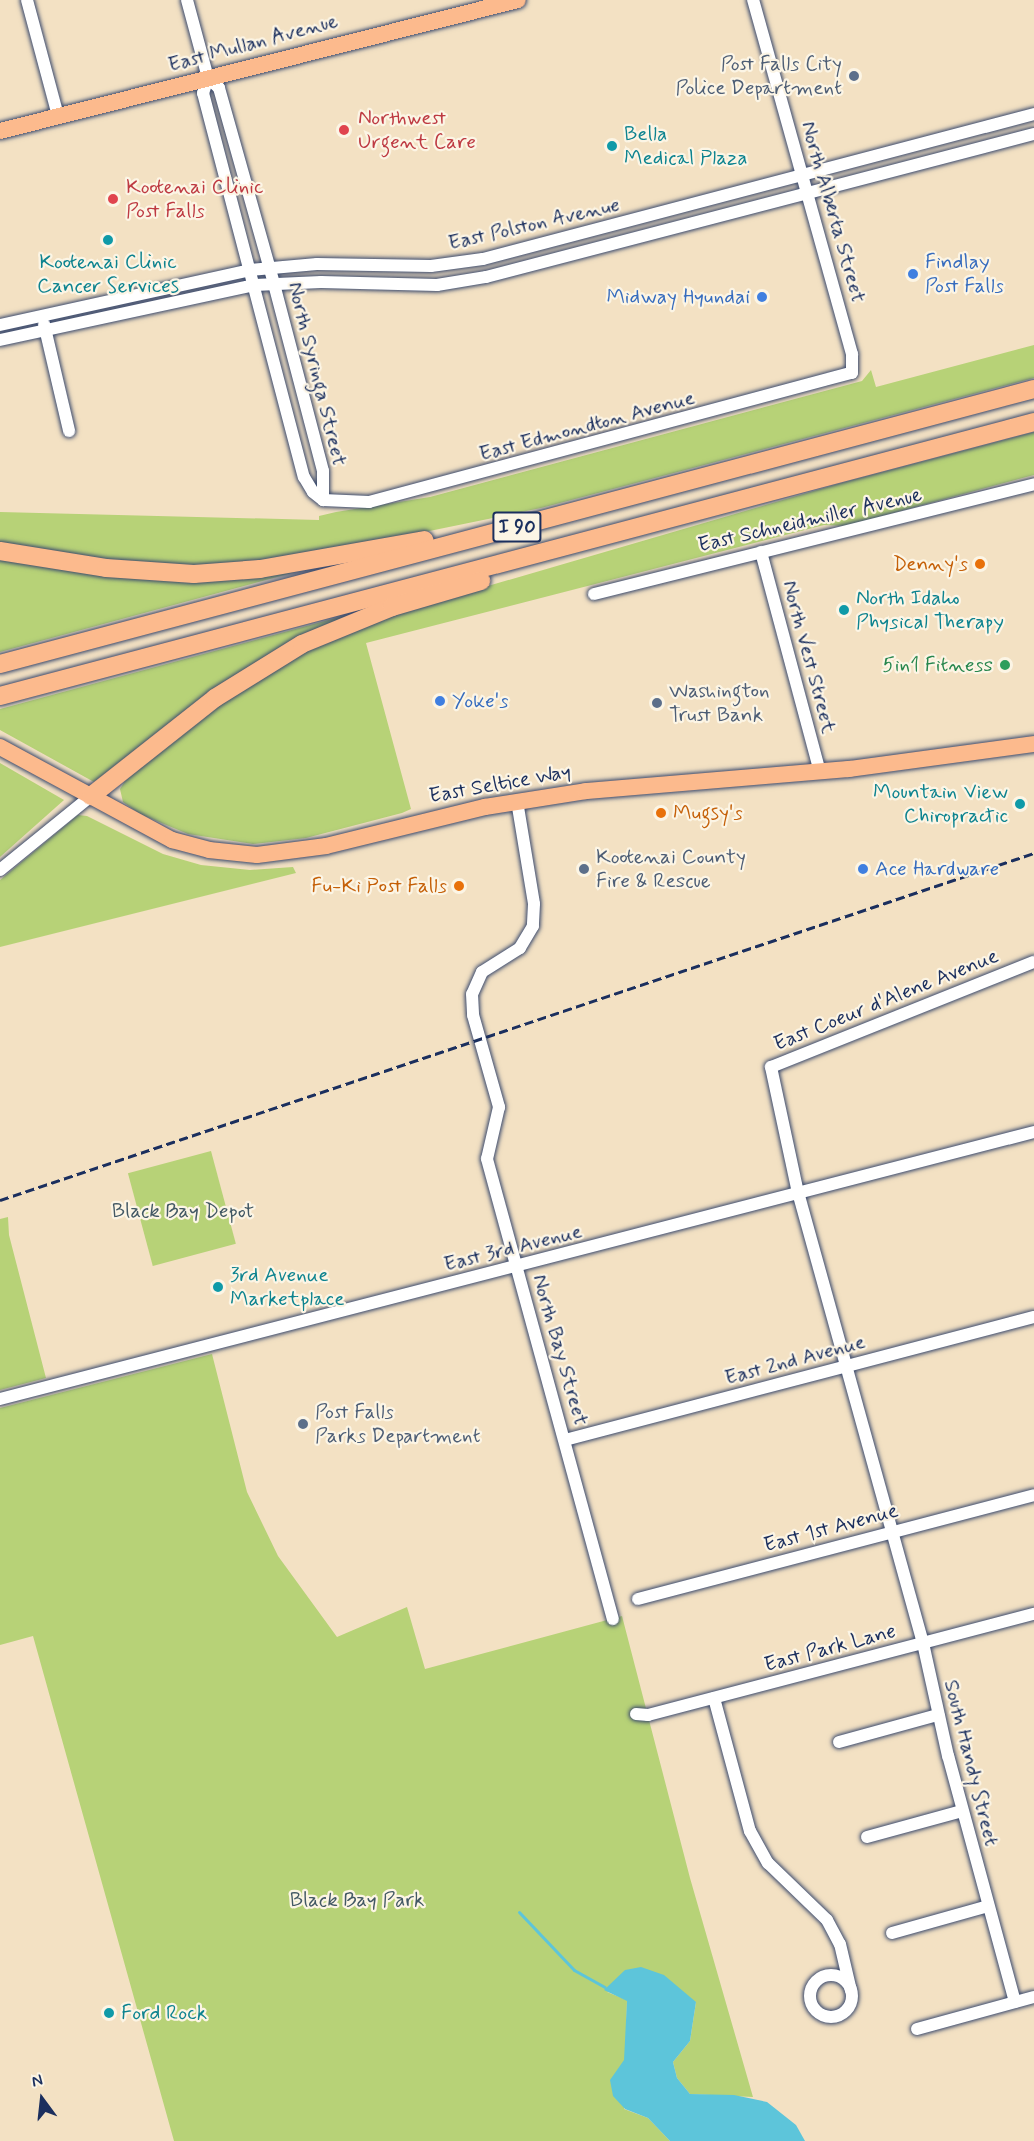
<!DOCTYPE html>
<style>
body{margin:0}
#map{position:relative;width:1034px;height:2141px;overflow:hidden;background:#f3e1c3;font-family:Mynerve,sans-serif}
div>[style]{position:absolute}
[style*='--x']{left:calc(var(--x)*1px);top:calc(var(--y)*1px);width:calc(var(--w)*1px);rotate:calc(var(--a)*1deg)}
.green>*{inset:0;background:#b7d277;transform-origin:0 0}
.water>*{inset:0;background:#5dc5da}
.stream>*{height:3px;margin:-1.5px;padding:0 1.5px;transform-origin:1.5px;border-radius:1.5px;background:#5dc5da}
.roads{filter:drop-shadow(0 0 2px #3b4a6d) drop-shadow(0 0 2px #3b4a6d)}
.minor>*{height:12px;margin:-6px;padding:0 6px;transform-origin:6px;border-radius:6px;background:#fff}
.minor>.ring{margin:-6px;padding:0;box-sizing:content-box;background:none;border:12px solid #fff;border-radius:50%}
.major>*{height:16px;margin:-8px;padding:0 8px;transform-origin:8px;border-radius:8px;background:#fcba8d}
.highway>*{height:18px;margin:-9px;padding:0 9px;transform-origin:9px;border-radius:9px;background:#fcba8d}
.rail>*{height:3px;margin-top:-1.5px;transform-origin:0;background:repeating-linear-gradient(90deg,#1b2f5e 0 9px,transparent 0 13.5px)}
.dots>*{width:16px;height:16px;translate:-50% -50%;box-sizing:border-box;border:3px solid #fcf5e5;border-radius:50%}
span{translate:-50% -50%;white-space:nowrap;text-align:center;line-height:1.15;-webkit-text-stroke:4.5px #fcf5e5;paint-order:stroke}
.shield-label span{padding:2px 4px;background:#fcf5e5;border:2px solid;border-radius:4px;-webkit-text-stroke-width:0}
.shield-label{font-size:20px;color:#1b2f5e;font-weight:700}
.street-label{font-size:21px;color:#1b2f5e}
.service-label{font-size:21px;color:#4e5e75}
.right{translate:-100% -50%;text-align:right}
.left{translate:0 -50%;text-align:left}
.health-label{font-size:21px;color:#be3a42}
.culture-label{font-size:21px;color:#0d838f}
.shop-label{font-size:21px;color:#366cbe}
.food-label{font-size:21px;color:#c56008}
.leisure-label{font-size:21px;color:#27864d}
.park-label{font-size:21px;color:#425864}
.north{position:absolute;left:12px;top:2069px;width:60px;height:60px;-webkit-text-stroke:4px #fcf5e5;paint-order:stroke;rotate:345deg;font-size:16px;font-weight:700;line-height:24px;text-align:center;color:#1b2f5e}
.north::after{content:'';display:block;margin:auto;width:21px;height:27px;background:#1b2f5e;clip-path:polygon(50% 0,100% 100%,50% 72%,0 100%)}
</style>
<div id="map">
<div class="green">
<i style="clip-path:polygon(1034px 345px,1034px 378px,541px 508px,405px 536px,279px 560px,174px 568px,0 545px,0 512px,319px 520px,319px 516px,336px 512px,430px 497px,862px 381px,871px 370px,876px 387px)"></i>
<i style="clip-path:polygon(1034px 432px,1034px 475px,845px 526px,824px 525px,366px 643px,411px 809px,402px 813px,306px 838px,253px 844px,188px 834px,140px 814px,123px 802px,120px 789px,125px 781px,235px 688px,279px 662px,392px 614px,841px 483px)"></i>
<i style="clip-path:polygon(0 557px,299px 571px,0 652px)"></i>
<i style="clip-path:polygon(358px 612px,261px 659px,94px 782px,0 730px,0 709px)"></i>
<i style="clip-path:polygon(0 763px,64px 800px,0 857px)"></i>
<i style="clip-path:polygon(78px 815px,87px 816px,163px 854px,201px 865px,250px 870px,293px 867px,296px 873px,0 947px,0 880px)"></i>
<i style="left:211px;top:1151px;width:96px;height:86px;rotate:75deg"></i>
<i style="clip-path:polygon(8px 1217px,9px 1235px,46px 1378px,0 1390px,0 1219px)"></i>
<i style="clip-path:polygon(212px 1354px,247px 1492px,278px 1556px,337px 1637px,407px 1607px,425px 1669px,622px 1616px,690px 1878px,753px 2097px,690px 2094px,677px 2078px,673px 2062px,690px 2041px,696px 2002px,607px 1992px,627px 2000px,624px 2109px,648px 2118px,670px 2141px,174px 2141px,33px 1636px,0 1645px,0 1408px)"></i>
</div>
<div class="water">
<i style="clip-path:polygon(641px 1967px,664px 1975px,696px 2002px,690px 2041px,673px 2062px,677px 2078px,690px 2094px,734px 2095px,767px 2102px,796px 2125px,805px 2141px,670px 2141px,648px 2118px,625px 2109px,613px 2096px,610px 2080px,624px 2060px,627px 2001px,604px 1990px,625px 1970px)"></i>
</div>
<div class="stream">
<i style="--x:519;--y:1912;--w:80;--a:46.5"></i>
<i style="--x:574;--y:1970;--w:35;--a:29"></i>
</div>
<div class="roads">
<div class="minor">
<i style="--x:27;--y:0;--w:120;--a:75"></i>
<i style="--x:187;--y:0;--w:81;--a:74.9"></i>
<i style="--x:208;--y:78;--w:15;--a:42"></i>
<i style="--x:219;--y:88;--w:204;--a:74.3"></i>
<i style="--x:274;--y:284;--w:193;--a:75.3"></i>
<i style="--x:323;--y:471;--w:29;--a:90"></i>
<i style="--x:208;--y:78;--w:16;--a:108"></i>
<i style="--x:203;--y:93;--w:397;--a:75.3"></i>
<i style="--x:304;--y:477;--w:17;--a:59"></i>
<i style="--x:313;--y:492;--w:13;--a:39"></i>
<i style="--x:323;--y:500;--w:46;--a:2.5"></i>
<i style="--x:369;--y:502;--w:500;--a:-15"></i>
<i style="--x:852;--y:373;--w:19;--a:-90"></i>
<i style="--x:852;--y:354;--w:368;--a:-105.6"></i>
<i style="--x:44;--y:324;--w:110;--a:76.8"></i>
<i style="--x:0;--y:325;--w:256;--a:-12.4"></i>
<i style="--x:250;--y:270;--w:67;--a:-5.1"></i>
<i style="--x:317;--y:264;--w:114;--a:1"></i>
<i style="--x:431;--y:266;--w:52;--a:-7.7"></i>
<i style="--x:483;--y:259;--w:570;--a:-14.74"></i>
<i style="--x:0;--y:340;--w:261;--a:-12.2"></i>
<i style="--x:255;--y:285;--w:66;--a:-2.6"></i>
<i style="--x:321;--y:282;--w:116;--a:1.5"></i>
<i style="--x:437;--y:285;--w:50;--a:-9.3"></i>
<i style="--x:486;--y:277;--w:566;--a:-14.63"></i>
<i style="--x:761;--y:552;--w:228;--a:75"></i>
<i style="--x:594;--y:594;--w:454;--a:-14"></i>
<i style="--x:517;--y:801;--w:104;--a:80.6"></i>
<i style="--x:534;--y:904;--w:22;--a:93"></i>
<i style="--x:533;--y:926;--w:26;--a:121"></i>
<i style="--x:520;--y:948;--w:45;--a:147.7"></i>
<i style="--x:482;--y:972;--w:24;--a:114"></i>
<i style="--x:472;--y:994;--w:21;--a:87"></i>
<i style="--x:473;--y:1015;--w:96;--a:74.2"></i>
<i style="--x:499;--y:1107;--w:53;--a:103"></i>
<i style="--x:487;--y:1159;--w:477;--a:74.7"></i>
<i style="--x:0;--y:870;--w:117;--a:-39.1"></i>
<i style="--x:0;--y:1399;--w:1068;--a:-14.48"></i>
<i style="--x:565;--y:1440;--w:485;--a:-14.7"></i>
<i style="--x:638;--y:1599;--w:409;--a:-14.7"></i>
<i style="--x:714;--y:1698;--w:138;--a:74.9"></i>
<i style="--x:750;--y:1831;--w:37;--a:61"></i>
<i style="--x:768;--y:1863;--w:82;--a:44"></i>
<i style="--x:827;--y:1920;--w:27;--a:62"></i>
<i style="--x:840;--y:1944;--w:48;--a:76.8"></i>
<i style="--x:636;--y:1714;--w:12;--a:5"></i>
<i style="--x:648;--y:1715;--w:399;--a:-14.7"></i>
<i style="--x:839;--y:1742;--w:103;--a:-15.3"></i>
<i style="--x:867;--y:1837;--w:98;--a:-15.3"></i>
<i style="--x:892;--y:1933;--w:100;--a:-15.7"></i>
<i class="ring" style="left:810px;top:1975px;width:30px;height:30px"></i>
<i style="--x:1015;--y:2002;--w:255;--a:-105.2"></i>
<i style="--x:948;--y:1756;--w:116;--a:-102.5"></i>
<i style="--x:923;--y:1643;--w:467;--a:-105.5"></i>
<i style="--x:798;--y:1193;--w:129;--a:-102.1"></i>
<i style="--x:771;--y:1067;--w:283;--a:-21.8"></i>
<i style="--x:917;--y:2029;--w:121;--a:-15.3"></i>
</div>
<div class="major">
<i style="--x:0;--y:131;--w:534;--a:-14.19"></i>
<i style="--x:0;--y:747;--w:196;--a:28.4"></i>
<i style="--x:172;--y:840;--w:38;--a:15"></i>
<i style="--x:209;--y:850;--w:48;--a:5.9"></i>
<i style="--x:257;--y:855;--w:70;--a:-7.4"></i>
<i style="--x:326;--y:846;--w:164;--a:-13.8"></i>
<i style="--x:485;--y:807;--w:102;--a:-9"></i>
<i style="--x:586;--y:791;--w:264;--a:-4.8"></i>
<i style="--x:849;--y:769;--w:187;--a:-7.7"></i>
</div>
<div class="highway">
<i style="--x:0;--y:551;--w:107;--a:9.1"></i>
<i style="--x:106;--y:568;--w:88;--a:3.9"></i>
<i style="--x:194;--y:574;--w:66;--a:-4.3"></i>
<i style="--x:260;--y:569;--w:167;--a:-10"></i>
<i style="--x:0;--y:664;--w:1070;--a:-14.89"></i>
<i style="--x:0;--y:696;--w:1070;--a:-14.84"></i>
<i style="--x:91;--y:796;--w:158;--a:-38.3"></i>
<i style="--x:215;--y:698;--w:102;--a:-31.8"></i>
<i style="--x:302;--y:644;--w:97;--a:-22.3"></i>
<i style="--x:392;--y:607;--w:93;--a:-16.3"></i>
</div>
</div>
<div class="rail">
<i style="--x:0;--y:1200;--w:1091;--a:-18.55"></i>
</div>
<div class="dots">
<i style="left:854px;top:76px;background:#5c6f8a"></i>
<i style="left:344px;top:130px;background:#e0444e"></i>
<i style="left:612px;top:146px;background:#0f9aa8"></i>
<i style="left:113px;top:199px;background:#e0444e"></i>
<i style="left:108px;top:240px;background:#0f9aa8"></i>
<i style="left:913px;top:274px;background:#3f7fe0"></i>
<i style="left:762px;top:297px;background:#3f7fe0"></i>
<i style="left:980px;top:564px;background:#e8710a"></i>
<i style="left:844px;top:610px;background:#0f9aa8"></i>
<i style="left:1005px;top:665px;background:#2e9e5b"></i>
<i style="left:440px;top:701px;background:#3f7fe0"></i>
<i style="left:657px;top:703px;background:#5c6f8a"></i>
<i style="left:1020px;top:804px;background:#0f9aa8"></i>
<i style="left:661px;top:813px;background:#e8710a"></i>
<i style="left:584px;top:869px;background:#5c6f8a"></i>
<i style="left:863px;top:869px;background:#3f7fe0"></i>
<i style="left:459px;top:886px;background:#e8710a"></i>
<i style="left:218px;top:1287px;background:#0f9aa8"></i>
<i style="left:303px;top:1424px;background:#5c6f8a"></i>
<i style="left:109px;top:2013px;background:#0f9aa8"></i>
</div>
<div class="shield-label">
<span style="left:517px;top:527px">I 90</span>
</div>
<div class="street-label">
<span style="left:253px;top:43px;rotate:-15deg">East Mullan Avenue</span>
<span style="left:833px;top:212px;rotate:74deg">North Alberta Street</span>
<span style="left:534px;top:224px;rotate:-13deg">East Polston Avenue</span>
<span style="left:317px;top:374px;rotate:76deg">North Syringa Street</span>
<span style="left:587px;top:426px;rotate:-15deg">East Edmondton Avenue</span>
<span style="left:810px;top:520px;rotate:-13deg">East Schneidmiller Avenue</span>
<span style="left:809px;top:657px;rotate:75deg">North Vest Street</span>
<span style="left:500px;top:784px;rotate:-10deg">East Seltice Way</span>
<span style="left:886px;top:1000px;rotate:-22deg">East Coeur d'Alene Avenue</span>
<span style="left:513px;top:1248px;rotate:-14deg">East 3rd Avenue</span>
<span style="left:560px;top:1350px;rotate:74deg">North Bay Street</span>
<span style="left:795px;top:1360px;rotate:-15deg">East 2nd Avenue</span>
<span style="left:831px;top:1528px;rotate:-15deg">East 1st Avenue</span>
<span style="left:830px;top:1648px;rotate:-15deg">East Park Lane</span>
<span style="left:971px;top:1763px;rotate:76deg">South Handy Street</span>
</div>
<div class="service-label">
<span class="right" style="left:842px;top:76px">Post Falls City<br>Police Department</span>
<span class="left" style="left:669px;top:703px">Washington<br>Trust Bank</span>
<span class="left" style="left:596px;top:869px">Kootenai County<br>Fire &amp; Rescue</span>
<span class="left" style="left:315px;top:1424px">Post Falls<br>Parks Department</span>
</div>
<div class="health-label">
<span class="left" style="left:358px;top:130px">Northwest<br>Urgent Care</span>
<span class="left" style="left:126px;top:199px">Kootenai Clinic<br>Post Falls</span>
</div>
<div class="culture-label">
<span class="left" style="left:624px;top:146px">Bella<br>Medical Plaza</span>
<span style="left:108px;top:274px">Kootenai Clinic<br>Cancer Services</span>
<span class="left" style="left:856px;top:610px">North Idaho<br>Physical Therapy</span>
<span class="right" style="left:1008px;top:804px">Mountain View<br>Chiropractic</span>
<span class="left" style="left:230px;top:1287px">3rd Avenue<br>Marketplace</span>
<span class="left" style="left:121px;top:2013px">Ford Rock</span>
</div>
<div class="shop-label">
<span class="left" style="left:925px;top:274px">Findlay<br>Post Falls</span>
<span class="right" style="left:750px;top:297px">Midway Hyundai</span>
<span class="left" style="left:452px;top:701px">Yoke's</span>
<span class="left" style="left:875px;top:869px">Ace Hardware</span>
</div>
<div class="food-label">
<span class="right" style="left:968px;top:564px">Denny's</span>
<span class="left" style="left:673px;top:813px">Mugsy's</span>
<span class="right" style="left:447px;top:886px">Fu-Ki Post Falls</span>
</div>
<div class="leisure-label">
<span class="right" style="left:993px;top:665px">5in1 Fitness</span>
</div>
<div class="park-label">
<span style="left:183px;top:1211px">Black Bay Depot</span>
<span style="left:357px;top:1900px">Black Bay Park</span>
</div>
<div class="north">N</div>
</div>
